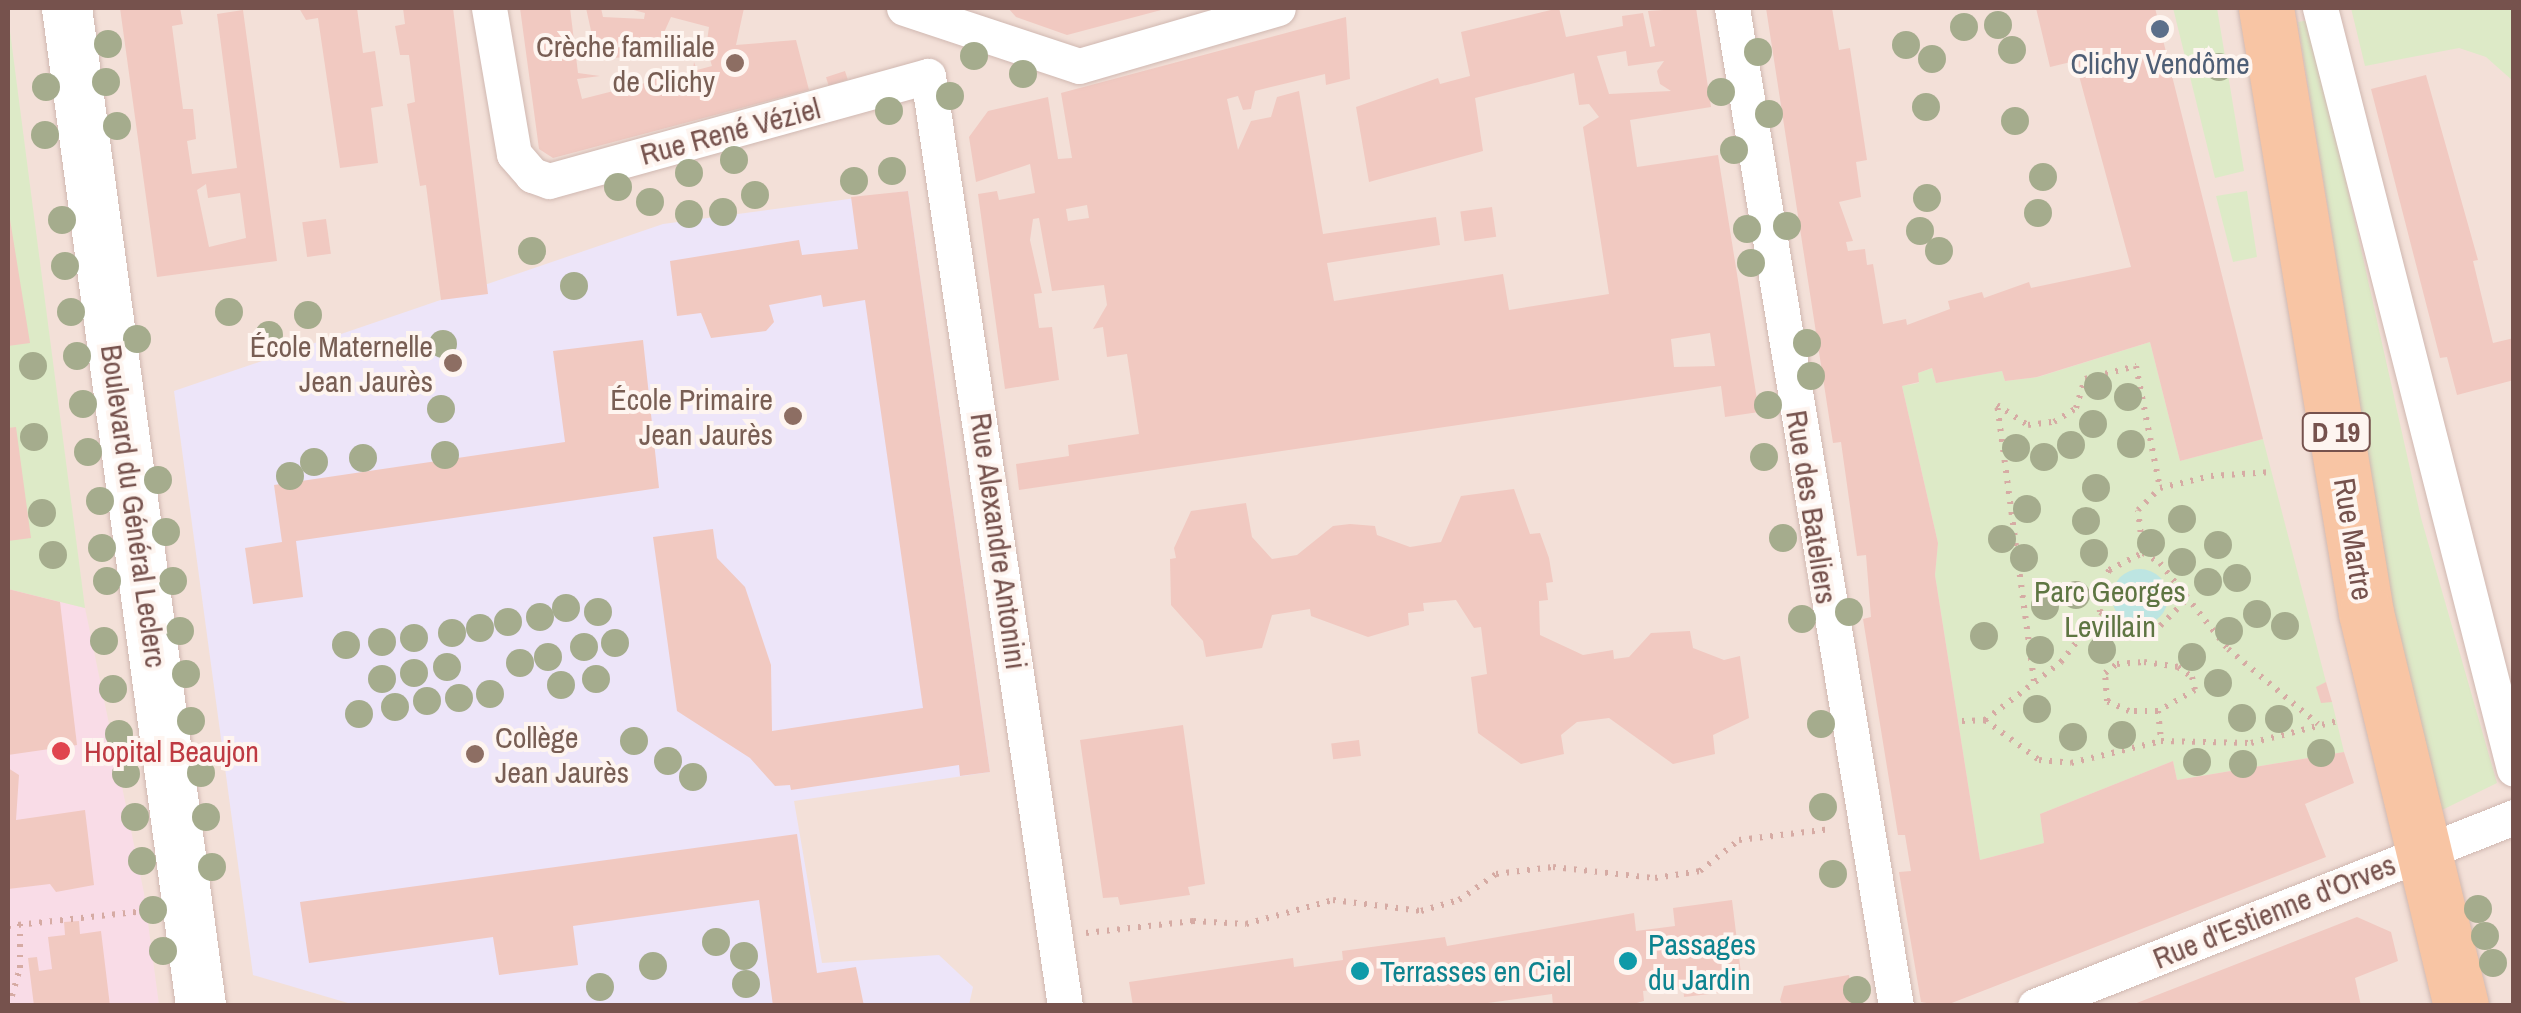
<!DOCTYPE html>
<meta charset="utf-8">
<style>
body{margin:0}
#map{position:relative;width:2521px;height:1013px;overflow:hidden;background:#fcf0e9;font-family:"Archivo Narrow",sans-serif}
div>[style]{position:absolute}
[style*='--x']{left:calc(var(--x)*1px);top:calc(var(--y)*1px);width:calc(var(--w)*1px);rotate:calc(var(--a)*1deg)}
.residential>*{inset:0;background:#f3e0d8;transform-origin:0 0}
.education>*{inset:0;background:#ede5f9}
.medical>*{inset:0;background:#f9dce7}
.green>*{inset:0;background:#ddeac7}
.water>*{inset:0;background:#bde5e2}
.round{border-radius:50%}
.building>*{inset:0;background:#f1c9c1;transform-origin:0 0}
.path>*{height:6px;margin-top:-3px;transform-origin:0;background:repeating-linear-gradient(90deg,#d6aba4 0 2.5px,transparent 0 10.5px)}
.roads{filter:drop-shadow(0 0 2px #d0b8b1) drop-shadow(0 0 2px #d0b8b1)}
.street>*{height:35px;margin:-17.5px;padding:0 17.5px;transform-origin:17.5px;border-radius:17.5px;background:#fff}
.secondary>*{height:50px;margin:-25px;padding:0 25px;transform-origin:25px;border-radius:25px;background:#fff}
.primary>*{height:55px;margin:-27.5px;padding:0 27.5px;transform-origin:27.5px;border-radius:27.5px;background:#f8c5a4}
.trees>*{width:28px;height:28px;margin:-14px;border-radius:50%;background:#a5ac8d}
.dots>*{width:28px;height:28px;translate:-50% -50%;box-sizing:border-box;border:5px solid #fef5f0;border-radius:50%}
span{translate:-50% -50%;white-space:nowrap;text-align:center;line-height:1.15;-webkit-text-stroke:8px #fef5f0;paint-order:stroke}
.shield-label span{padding:2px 8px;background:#fef5f0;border:2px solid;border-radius:8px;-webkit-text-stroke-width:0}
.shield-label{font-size:28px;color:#76524d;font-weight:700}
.education-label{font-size:30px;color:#785e54}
.right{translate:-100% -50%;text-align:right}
.left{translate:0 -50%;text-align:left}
.service-label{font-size:30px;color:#4e5e75}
.street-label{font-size:30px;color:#76524d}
.park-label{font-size:30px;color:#5e7542}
.health-label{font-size:30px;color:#be3a42}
.culture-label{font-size:30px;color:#0d838f}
.frame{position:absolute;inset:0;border:10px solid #76524d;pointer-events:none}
</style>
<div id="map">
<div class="residential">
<i style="left:8px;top:8px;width:2505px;height:997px"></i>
</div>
<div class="education">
<i style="clip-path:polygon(908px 191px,990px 772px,794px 801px,822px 963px,939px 955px,973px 987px,969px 1005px,358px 1006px,253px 975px,174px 391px,663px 224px)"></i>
</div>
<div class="medical">
<i style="clip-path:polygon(8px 589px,85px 608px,144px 893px,159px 1005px,8px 1006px)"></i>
</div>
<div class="green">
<i style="clip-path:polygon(2173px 8px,2217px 8px,2244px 171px,2215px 178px)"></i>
<i style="clip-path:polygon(2351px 8px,2513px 8px,2513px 81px,2486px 57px,2459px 48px,2365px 66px)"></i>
<i style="clip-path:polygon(8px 16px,85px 608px,8px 589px)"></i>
<i style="clip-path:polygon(2310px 20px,2421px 518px,2497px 783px,2440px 811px,2394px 616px,2298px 22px)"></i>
<i style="clip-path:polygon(2247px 191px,2257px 257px,2233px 262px,2216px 196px)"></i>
<i style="clip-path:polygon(2150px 342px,2180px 461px,2263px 439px,2326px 682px,2317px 687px,2332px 702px,2344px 752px,2177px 780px,2173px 761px,2040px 814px,2044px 843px,1980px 860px,1935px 575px,1938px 543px,1902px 386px,1919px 383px,1918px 373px,1932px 368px,1936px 383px,2002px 371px,2005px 381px,2038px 377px)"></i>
</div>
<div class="water">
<i class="round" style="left:2112px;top:569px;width:56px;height:56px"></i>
</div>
<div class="building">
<i style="clip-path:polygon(evenodd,120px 8px,180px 8px,183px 24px,172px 26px,183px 109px,193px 109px,196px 139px,187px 141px,192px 174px,237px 168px,217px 14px,243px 10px,277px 261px,157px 277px,120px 8px,206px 184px,208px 198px,240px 193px,246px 238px,209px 247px,197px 190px,206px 184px)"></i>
<i style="clip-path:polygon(299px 8px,357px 8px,363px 53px,375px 51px,383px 106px,371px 108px,378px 163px,340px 168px,318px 18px,306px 20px)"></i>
<i style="clip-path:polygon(403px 8px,453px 8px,488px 294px,441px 300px,426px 185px,420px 186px,407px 104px,415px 102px,409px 55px,400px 55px,395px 26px,405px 24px)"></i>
<i style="clip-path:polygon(520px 8px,570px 8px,578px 73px,600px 76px,577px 79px,582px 99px,649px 82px,647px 73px,675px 66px,678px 74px,693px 70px,694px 62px,697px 70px,712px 66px,706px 46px,675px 46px,675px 40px,707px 41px,709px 27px,671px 17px,653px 57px,597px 58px,586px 8px,601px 8px,603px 17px,644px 19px,645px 13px,626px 8px,744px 8px,736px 45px,796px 40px,809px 90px,553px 158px,539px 149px)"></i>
<i style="clip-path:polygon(1008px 8px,1165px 8px,1165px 9px,1067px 35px,1016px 17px)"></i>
<i style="clip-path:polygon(evenodd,1559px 8px,1566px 37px,1623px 26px,1622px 16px,1643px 13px,1650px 47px,1655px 46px,1648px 11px,1696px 8px,1711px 107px,1630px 120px,1637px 167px,1718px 155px,1759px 412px,1725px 417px,1721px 386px,1019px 490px,1016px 464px,1069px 456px,1068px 445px,1139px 434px,1127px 354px,1107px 357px,1103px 327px,1093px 329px,1107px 305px,1104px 285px,1052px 291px,1039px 218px,1033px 219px,1030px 240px,1042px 293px,1034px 294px,1039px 328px,1052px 327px,1059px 380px,1005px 389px,978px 194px,997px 191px,999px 200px,1035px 193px,1030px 164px,976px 182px,969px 137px,988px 111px,1048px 97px,1058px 159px,1072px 158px,1061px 93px,1346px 17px,1350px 79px,1326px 85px,1325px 74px,1255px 91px,1251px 109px,1243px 110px,1238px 96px,1227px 99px,1238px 150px,1251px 121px,1271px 117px,1277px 97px,1299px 91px,1323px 234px,1436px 217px,1440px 245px,1327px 263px,1334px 301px,1503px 274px,1509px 310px,1609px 294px,1583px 127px,1599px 117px,1589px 104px,1579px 105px,1574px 73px,1475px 98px,1483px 151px,1369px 182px,1356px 107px,1438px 78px,1440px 84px,1470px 76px,1461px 32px,1559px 8px,1626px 51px,1628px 66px,1664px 61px,1657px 71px,1660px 84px,1671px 91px,1609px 94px,1597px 56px,1626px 51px,1559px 8px,1087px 205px,1089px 218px,1068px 221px,1066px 209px,1087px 205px,1559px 8px,1710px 333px,1715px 366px,1674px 367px,1671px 339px,1710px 333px)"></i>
<i style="clip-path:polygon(1766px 8px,1832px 8px,1839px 50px,1850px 48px,1867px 160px,1856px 162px,1861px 197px,1839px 202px,1853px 241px,1846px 242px,1848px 251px,1865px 249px,1867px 265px,1873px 264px,1883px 324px,1906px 319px,1907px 325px,1950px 309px,1948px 301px,1982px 292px,1984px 298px,2029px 282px,2031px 288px,2131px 267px,2075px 61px,2050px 67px,2036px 8px,2155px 8px,2263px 439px,2180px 461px,2150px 342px,2037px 377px,2005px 381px,2002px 371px,1936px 383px,1932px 368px,1918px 373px,1919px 382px,1902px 386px,1938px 543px,1935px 575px,1980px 860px,2044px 843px,2040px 814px,2173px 761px,2177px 780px,2344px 752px,2354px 783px,2305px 804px,2326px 857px,1944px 1006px,1921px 1002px,1899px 872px,1911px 871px,1905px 835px,1898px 835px,1863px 619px,1871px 617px,1866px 555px,1857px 556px,1841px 442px,1833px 443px)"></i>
<i style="left:845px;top:71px;width:9px;height:20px;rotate:72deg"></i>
<i style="clip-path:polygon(2426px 75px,2478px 260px,2473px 261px,2493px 343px,2514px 338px,2514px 380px,2457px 395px,2447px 357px,2440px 358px,2371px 89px)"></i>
<i style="clip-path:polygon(908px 191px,990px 772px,960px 776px,959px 765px,791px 790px,790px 785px,775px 786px,750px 758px,677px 711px,653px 537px,713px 529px,717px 558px,745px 587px,771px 665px,772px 731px,923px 708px,865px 300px,823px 307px,821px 295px,769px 305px,774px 322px,766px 331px,711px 338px,701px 313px,677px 316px,670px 261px,799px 240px,802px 255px,858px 249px,851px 197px)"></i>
<i style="clip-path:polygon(8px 207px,30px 343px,8px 346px)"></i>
<i style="left:1492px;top:207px;width:30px;height:32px;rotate:82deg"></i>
<i style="left:326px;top:219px;width:35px;height:24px;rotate:82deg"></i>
<i style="clip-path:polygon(643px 340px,659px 488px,296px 541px,303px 597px,253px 604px,245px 548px,282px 542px,274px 485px,565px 442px,553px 351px)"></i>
<i style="clip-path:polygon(16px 427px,31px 538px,8px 541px,8px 428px)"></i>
<i style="clip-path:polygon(1514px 489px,1530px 534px,1540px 533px,1549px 558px,1553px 582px,1546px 583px,1548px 600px,1539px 601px,1540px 635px,1583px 655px,1613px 650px,1614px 659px,1629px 657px,1651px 633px,1690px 631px,1693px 648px,1724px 660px,1740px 656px,1749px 718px,1713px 735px,1715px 754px,1673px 764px,1609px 718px,1577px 722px,1561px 735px,1564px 754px,1521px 764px,1478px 733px,1471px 677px,1487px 674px,1481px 627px,1474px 628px,1456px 600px,1423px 603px,1424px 611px,1408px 613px,1409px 625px,1368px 637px,1311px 616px,1310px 609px,1272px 615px,1262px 648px,1206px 657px,1203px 641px,1171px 605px,1170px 559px,1176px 558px,1174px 548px,1191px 511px,1246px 503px,1252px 537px,1272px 559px,1297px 555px,1333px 526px,1350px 524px,1375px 526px,1377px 535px,1410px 547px,1441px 542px,1461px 496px)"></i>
<i style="clip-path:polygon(8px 589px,60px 602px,77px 745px,8px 755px)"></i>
<i style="clip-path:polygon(2326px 682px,2332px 702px,2321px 703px,2316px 687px)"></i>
<i style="clip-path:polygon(1183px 725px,1205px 884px,1188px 887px,1190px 895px,1120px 905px,1118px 897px,1103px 898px,1080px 740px)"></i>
<i style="left:1359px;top:740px;width:16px;height:28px;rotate:83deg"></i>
<i style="clip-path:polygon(8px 768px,19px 775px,16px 820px,85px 810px,94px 885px,56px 892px,50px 884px,8px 889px)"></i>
<i style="clip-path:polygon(797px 834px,817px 973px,856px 967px,864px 1006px,773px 1006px,759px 900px,573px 926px,578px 965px,499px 975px,493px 937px,309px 963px,300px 902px)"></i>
<i style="clip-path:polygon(1732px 900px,1743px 990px,1684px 997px,1683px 986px,1643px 991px,1644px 1001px,1626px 1006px,1553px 1006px,1552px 994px,1466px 1006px,1133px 1006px,1129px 982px,1293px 958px,1294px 967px,1343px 960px,1342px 951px,1445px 937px,1447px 946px,1634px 913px,1636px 931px,1675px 926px,1673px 908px)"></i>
<i style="clip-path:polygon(2357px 917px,2391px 932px,2398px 961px,2355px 978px,2361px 1006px,2129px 1006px)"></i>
<i style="clip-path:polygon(79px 921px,80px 934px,101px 931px,110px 1006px,34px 1006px,28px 958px,37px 957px,39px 971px,52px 969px,48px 937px,65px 935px,64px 922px)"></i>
<i style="clip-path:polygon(1849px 975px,1855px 1006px,1783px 1006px,1780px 1000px,1784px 986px)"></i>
</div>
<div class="path">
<i style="--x:2143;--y:553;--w:43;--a:-96.6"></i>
<i style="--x:2138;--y:510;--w:31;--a:-45"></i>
<i style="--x:2160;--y:488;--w:52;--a:-13.2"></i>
<i style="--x:2211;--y:476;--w:61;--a:-3.8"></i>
<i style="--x:2100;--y:612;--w:42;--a:33.3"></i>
<i style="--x:2135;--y:635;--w:18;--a:-6"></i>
<i style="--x:2153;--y:633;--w:47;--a:-45"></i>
<i style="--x:2034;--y:681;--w:278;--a:-97.6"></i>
<i style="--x:1997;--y:405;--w:37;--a:33"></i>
<i style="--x:2028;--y:425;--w:26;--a:-7"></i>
<i style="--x:2054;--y:422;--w:26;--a:-32"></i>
<i style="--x:2076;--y:408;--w:30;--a:-73"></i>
<i style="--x:2085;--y:379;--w:53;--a:-14.3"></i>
<i style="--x:2136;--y:366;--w:124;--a:78.9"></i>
<i style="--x:2158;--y:711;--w:29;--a:180"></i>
<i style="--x:2129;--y:711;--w:24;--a:-156"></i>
<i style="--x:2107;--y:701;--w:28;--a:-94"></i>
<i style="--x:2105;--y:673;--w:15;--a:-37"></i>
<i style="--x:2117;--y:664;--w:27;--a:-4"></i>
<i style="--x:2144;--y:662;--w:34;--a:8"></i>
<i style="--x:2178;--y:667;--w:17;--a:36"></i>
<i style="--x:2192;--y:677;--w:13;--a:77"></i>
<i style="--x:2195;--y:690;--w:43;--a:150.4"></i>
<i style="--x:2158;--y:711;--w:30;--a:84"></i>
<i style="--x:1985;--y:720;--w:96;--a:-37.3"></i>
<i style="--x:2061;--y:662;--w:63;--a:-52"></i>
<i style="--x:2100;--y:612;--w:21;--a:-95"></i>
<i style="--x:2098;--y:591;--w:24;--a:-62"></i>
<i style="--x:2109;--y:570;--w:38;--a:-27"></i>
<i style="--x:2143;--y:553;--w:20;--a:30"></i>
<i style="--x:2160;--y:563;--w:110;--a:51.7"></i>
<i style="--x:2228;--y:649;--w:117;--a:39.8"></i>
<i style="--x:1962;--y:721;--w:23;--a:-2"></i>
<i style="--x:1985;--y:720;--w:67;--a:36.5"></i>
<i style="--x:2039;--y:760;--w:32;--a:5"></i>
<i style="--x:2071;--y:763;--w:93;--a:-13.7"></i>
<i style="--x:2161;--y:741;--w:90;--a:1.3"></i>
<i style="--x:2251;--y:743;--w:89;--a:-14.3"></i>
<i style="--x:8;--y:926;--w:138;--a:-6.2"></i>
<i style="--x:1086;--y:933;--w:108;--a:-6.4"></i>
<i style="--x:1193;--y:921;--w:53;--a:3.2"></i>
<i style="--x:1246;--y:924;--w:90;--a:-15.4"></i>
<i style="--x:1333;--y:900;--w:89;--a:7.1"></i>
<i style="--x:1421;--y:911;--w:40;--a:-16"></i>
<i style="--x:1459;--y:900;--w:45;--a:-35.1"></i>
<i style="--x:1496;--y:874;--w:57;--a:-7"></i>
<i style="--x:1553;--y:867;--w:103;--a:6.2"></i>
<i style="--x:1655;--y:878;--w:46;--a:-8.8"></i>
<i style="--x:1700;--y:871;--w:50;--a:-38.5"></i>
<i style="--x:1739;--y:840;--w:93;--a:-6.8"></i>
<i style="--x:9;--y:1006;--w:40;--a:-74"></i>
<i style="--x:20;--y:968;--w:44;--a:-90"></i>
</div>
<div class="roads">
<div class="street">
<i style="--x:489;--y:8;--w:148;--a:80.3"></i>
<i style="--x:514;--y:154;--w:28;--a:49"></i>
<i style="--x:532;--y:175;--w:18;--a:19"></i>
<i style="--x:549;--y:181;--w:393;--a:-15.5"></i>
<i style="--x:904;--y:8;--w:184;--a:18.3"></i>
<i style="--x:1079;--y:66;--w:207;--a:-16.2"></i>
<i style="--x:1732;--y:8;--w:1011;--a:80.67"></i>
<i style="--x:2320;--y:8;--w:785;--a:75.7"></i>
<i style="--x:928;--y:76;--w:940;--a:81.62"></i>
<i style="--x:2035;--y:1006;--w:515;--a:-21.53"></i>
</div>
<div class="secondary">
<i style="--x:67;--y:8;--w:1007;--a:82.35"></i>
</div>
<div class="primary">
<i style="--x:2266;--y:8;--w:613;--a:80.61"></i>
<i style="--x:2366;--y:613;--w:404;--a:76.4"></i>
</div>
</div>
<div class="trees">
<i style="left:1998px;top:25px"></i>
<i style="left:1964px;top:27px"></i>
<i style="left:108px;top:44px"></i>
<i style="left:1906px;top:45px"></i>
<i style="left:2012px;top:50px"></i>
<i style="left:1758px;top:52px"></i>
<i style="left:974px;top:56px"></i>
<i style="left:1932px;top:59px"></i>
<i style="left:2219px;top:67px"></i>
<i style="left:1023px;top:74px"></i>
<i style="left:106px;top:82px"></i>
<i style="left:46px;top:87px"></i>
<i style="left:1721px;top:92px"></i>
<i style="left:950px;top:96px"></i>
<i style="left:1926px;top:107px"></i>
<i style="left:889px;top:111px"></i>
<i style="left:1769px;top:114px"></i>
<i style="left:2015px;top:121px"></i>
<i style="left:117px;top:126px"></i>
<i style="left:45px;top:135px"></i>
<i style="left:1734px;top:150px"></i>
<i style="left:734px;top:160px"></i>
<i style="left:892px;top:171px"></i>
<i style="left:689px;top:173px"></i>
<i style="left:2043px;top:177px"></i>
<i style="left:854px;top:181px"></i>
<i style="left:618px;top:187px"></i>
<i style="left:755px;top:195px"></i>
<i style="left:1927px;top:198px"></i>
<i style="left:650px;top:202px"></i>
<i style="left:723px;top:212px"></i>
<i style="left:2038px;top:213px"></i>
<i style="left:689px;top:214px"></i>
<i style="left:62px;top:220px"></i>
<i style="left:1787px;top:226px"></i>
<i style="left:1747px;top:229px"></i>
<i style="left:1920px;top:231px"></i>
<i style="left:532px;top:251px"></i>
<i style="left:1939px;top:251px"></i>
<i style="left:1751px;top:263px"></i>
<i style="left:65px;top:266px"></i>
<i style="left:574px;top:286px"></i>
<i style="left:71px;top:312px"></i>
<i style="left:229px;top:312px"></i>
<i style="left:308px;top:315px"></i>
<i style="left:269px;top:335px"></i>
<i style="left:137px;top:339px"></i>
<i style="left:1807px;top:343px"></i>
<i style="left:443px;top:344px"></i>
<i style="left:77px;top:356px"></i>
<i style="left:33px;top:366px"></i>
<i style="left:1811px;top:376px"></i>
<i style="left:2098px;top:386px"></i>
<i style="left:2128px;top:397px"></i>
<i style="left:83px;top:404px"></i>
<i style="left:1768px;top:405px"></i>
<i style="left:441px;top:409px"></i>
<i style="left:2093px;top:424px"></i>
<i style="left:34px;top:437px"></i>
<i style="left:2131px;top:444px"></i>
<i style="left:2071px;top:445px"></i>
<i style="left:2016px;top:448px"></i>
<i style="left:88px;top:452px"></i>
<i style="left:445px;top:455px"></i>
<i style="left:1764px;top:457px"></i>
<i style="left:2044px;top:457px"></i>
<i style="left:363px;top:458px"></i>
<i style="left:314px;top:462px"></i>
<i style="left:290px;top:476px"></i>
<i style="left:158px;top:480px"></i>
<i style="left:2096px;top:488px"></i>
<i style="left:100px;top:501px"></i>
<i style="left:2027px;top:509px"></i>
<i style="left:42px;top:513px"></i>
<i style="left:2182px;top:519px"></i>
<i style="left:2086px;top:521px"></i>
<i style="left:166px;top:532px"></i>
<i style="left:1783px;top:538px"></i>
<i style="left:2002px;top:539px"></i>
<i style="left:2151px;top:543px"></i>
<i style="left:2218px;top:545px"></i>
<i style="left:102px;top:548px"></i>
<i style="left:2094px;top:553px"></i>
<i style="left:53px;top:555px"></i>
<i style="left:2024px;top:558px"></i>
<i style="left:2182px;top:562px"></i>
<i style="left:2237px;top:578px"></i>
<i style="left:107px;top:581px"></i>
<i style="left:173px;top:581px"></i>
<i style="left:2208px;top:582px"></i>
<i style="left:2076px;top:595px"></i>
<i style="left:2045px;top:606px"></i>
<i style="left:566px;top:608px"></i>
<i style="left:598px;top:612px"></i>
<i style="left:1849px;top:612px"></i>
<i style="left:2257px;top:614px"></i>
<i style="left:540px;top:617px"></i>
<i style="left:1802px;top:619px"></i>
<i style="left:508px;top:622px"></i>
<i style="left:2285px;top:626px"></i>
<i style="left:480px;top:628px"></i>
<i style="left:180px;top:631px"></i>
<i style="left:2229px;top:631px"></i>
<i style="left:452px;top:633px"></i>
<i style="left:1984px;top:636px"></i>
<i style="left:414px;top:638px"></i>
<i style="left:104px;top:641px"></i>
<i style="left:382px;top:642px"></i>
<i style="left:615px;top:643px"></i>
<i style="left:346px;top:645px"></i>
<i style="left:584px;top:647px"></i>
<i style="left:2040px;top:650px"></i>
<i style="left:2102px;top:650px"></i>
<i style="left:548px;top:657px"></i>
<i style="left:2192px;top:657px"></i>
<i style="left:520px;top:663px"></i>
<i style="left:447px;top:667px"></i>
<i style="left:414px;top:673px"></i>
<i style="left:186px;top:674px"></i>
<i style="left:382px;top:679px"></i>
<i style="left:596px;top:679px"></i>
<i style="left:2218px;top:683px"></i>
<i style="left:561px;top:685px"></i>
<i style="left:113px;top:689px"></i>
<i style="left:490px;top:694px"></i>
<i style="left:459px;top:698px"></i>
<i style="left:427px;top:701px"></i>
<i style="left:395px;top:707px"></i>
<i style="left:2037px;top:709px"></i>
<i style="left:359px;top:714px"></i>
<i style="left:2242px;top:718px"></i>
<i style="left:2279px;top:719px"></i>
<i style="left:191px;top:721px"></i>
<i style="left:1821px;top:724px"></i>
<i style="left:119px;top:734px"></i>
<i style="left:2122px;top:735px"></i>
<i style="left:2073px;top:737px"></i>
<i style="left:634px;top:741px"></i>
<i style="left:2321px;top:753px"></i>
<i style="left:668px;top:761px"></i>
<i style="left:2197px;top:762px"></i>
<i style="left:2243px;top:764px"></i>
<i style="left:201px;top:773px"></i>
<i style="left:126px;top:774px"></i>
<i style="left:693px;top:777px"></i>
<i style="left:1823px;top:807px"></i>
<i style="left:135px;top:817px"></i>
<i style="left:206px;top:817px"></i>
<i style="left:142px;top:861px"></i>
<i style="left:212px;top:867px"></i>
<i style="left:1833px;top:874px"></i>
<i style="left:2478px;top:909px"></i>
<i style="left:153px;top:910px"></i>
<i style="left:2485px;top:936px"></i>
<i style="left:716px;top:942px"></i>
<i style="left:163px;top:951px"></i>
<i style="left:744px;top:956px"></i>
<i style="left:2493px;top:963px"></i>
<i style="left:653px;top:966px"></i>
<i style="left:746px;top:984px"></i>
<i style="left:600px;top:987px"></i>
<i style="left:1857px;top:990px"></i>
</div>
<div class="dots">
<i style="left:2160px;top:29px;background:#5c6f8a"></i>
<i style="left:735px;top:63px;background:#8d6e63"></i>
<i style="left:453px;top:363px;background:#8d6e63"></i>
<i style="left:793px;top:416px;background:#8d6e63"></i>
<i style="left:61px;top:751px;background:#e0444e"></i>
<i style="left:475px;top:754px;background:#8d6e63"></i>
<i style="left:1628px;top:961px;background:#0f9aa8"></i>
<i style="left:1360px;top:971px;background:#0f9aa8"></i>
</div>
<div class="shield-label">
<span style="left:2336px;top:432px">D 19</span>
</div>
<div class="education-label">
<span class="right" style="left:715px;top:63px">Crèche familiale<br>de Clichy</span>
<span class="right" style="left:433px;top:363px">École Maternelle<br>Jean Jaurès</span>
<span class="right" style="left:773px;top:416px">École Primaire<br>Jean Jaurès</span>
<span class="left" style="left:495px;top:754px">Collège<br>Jean Jaurès</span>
</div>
<div class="service-label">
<span style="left:2160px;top:63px">Clichy Vendôme</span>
</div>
<div class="street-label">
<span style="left:730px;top:131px;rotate:-15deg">Rue René Véziel</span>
<span style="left:134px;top:506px;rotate:82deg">Boulevard du Général Leclerc</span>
<span style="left:1812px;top:507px;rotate:81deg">Rue des Bateliers</span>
<span style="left:2354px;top:539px;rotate:81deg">Rue Martre</span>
<span style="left:999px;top:541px;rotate:82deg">Rue Alexandre Antonini</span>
<span style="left:2274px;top:911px;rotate:-22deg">Rue d'Estienne d'Orves</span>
</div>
<div class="park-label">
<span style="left:2110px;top:608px">Parc Georges<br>Levillain</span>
</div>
<div class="health-label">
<span class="left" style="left:84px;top:751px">Hopital Beaujon</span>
</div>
<div class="culture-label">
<span class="left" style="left:1648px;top:961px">Passages<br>du Jardin</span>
<span class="left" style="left:1380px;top:971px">Terrasses en Ciel</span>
</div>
<div class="frame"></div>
</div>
